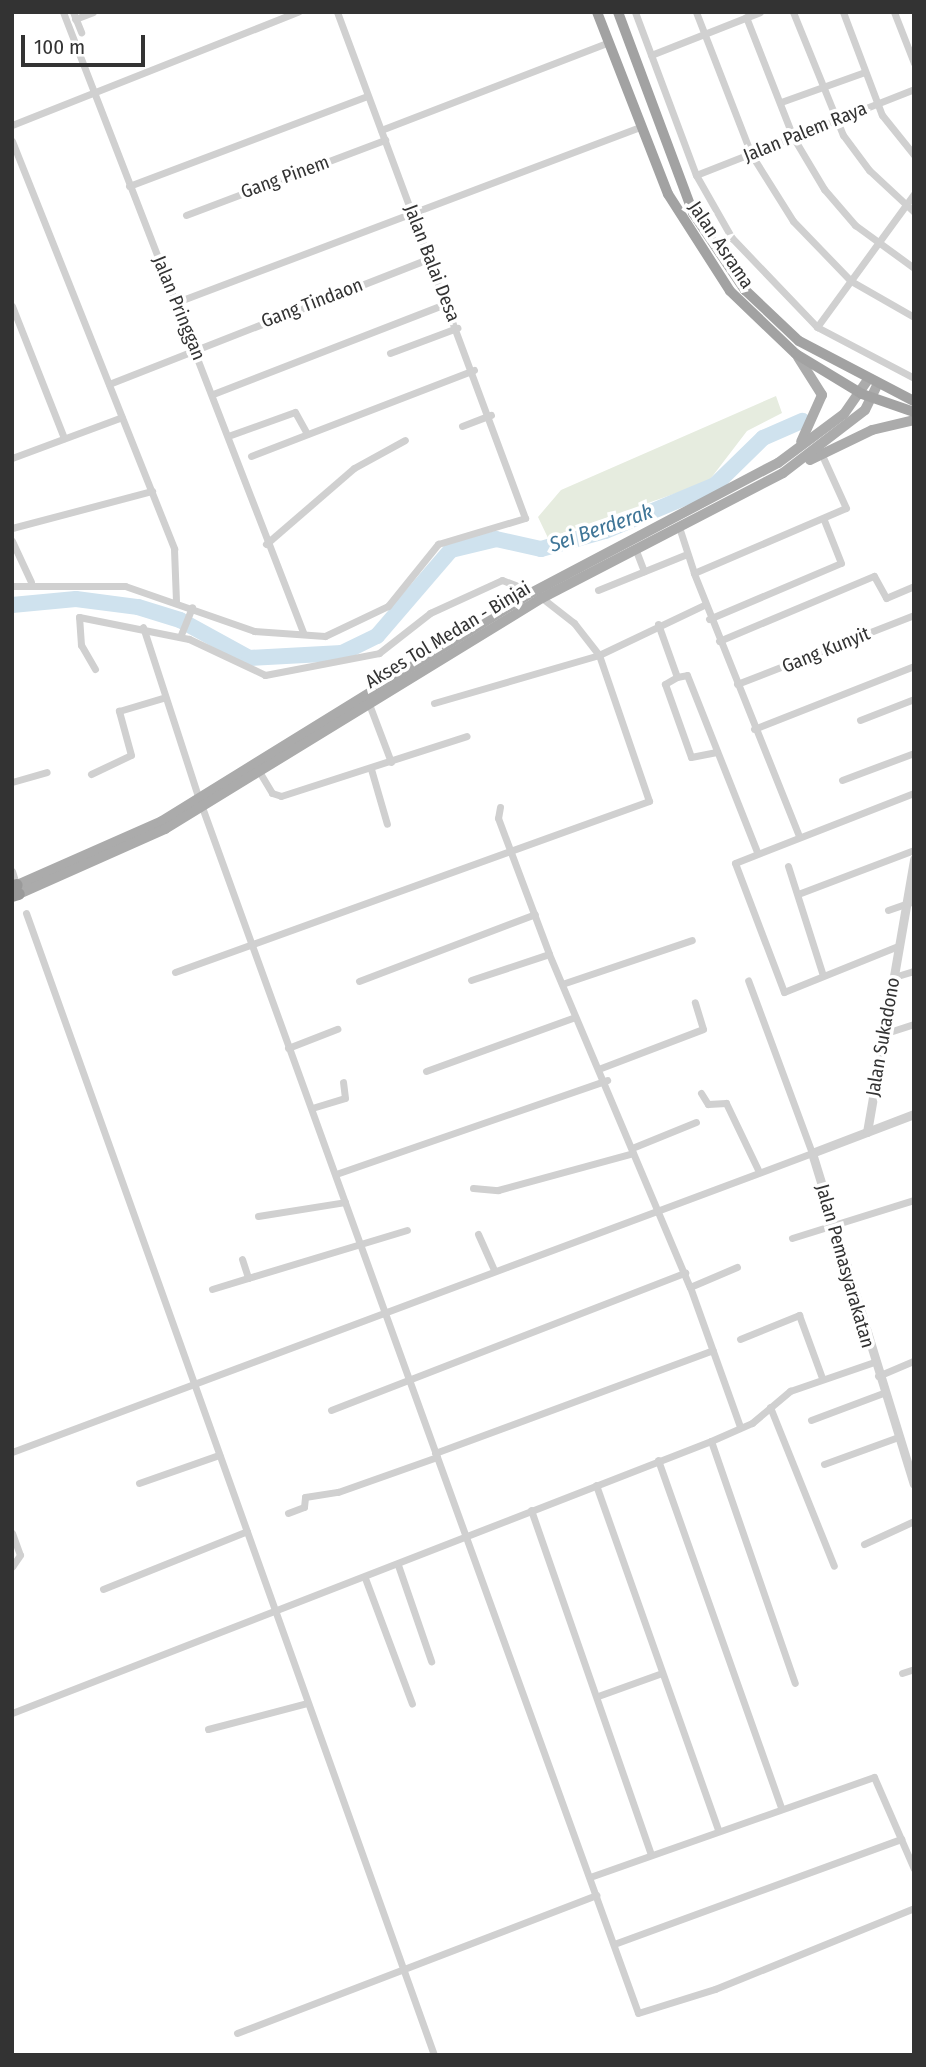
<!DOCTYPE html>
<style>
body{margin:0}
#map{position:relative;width:926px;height:2067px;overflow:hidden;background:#fff;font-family:"Fira Sans Condensed",sans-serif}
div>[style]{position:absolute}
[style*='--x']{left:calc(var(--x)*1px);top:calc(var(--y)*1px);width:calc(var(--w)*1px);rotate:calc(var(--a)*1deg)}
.green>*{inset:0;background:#e6ecdf}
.river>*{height:16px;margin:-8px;padding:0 8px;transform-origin:8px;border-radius:8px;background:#cfe2ee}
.minor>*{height:7px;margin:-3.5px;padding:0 3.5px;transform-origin:3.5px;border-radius:3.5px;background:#d0d0d0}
.tertiary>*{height:9px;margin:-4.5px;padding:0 4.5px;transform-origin:4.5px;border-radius:4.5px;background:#d0d0d0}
.primary>*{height:10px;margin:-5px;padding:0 5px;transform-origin:5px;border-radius:5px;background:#ababab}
.trunk>*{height:10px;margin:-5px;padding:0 5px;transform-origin:5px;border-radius:5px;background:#a2a2a2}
.motorway>*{height:12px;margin:-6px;padding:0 6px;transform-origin:6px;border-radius:6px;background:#9a9a9a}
span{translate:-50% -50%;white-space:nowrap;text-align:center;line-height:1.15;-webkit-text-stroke:7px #fff;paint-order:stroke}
.street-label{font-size:19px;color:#333}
.water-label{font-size:21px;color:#3f7597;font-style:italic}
.frame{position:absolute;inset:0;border:14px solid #333;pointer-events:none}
.scale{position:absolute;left:21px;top:35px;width:124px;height:32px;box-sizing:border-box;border:4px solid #333;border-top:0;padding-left:9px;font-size:21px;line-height:24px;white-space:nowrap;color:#333;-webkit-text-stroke:5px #fff;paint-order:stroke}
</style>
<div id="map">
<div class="green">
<i style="clip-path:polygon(776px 396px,782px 413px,747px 431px,708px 482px,548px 538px,538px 517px,561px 490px)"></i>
</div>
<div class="river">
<i style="--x:12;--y:605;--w:64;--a:-5.4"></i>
<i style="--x:76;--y:599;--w:63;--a:7.4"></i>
<i style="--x:138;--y:607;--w:44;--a:17.2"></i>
<i style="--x:180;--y:620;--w:79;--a:28.8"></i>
<i style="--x:249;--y:658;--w:93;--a:-3.1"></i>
<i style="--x:342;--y:653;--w:39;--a:-26"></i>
<i style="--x:377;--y:636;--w:113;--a:-49.3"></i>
<i style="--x:451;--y:550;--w:46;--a:-13.7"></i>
<i style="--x:496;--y:539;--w:46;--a:12.5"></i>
<i style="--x:541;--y:549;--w:66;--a:-15.7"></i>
<i style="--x:605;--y:531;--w:119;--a:-22.7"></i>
<i style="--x:715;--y:485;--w:67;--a:-44.4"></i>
<i style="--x:763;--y:438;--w:43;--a:-23.6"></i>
</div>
<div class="minor">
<i style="--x:63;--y:12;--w:665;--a:68.84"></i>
<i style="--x:73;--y:12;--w:22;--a:68"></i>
<i style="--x:635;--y:12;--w:174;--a:69.5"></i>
<i style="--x:696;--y:175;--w:73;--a:60.3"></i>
<i style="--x:732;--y:238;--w:123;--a:46.3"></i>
<i style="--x:817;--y:327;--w:110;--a:27.7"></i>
<i style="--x:696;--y:12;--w:152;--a:68.8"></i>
<i style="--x:751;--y:154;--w:79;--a:57.9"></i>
<i style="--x:793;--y:221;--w:83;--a:46"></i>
<i style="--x:851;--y:281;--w:73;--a:29.7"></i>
<i style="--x:793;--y:12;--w:133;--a:67.9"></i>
<i style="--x:843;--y:135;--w:44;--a:53.4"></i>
<i style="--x:869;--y:170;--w:62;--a:43"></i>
<i style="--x:843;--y:12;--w:110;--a:69.3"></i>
<i style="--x:882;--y:115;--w:51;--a:51.3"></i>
<i style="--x:894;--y:12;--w:55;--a:68.6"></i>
<i style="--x:746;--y:17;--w:129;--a:68.6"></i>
<i style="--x:793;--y:137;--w:61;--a:59.2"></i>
<i style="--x:824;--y:189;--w:48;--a:49.3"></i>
<i style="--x:855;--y:225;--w:73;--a:36.1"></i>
<i style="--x:75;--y:19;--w:19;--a:-21"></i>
<i style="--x:651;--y:55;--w:117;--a:-21.5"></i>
<i style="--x:781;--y:102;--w:89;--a:-19.7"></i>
<i style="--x:12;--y:125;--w:308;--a:-21.6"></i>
<i style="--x:381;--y:130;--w:244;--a:-21.1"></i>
<i style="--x:12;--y:141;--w:439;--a:68.3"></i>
<i style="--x:174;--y:549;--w:52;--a:87.8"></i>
<i style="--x:696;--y:175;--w:234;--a:-21.5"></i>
<i style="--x:129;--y:186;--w:254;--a:-20.7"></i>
<i style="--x:186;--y:215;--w:213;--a:-20.7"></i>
<i style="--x:177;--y:302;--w:497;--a:-20.7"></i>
<i style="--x:12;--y:306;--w:142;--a:68.5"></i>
<i style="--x:817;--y:327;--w:165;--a:-53.9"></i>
<i style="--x:390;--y:353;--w:72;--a:-20.5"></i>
<i style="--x:109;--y:384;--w:345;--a:-21.4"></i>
<i style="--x:213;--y:394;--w:252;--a:-21.2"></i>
<i style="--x:462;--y:426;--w:31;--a:-21"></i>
<i style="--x:228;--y:436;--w:71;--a:-19.7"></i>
<i style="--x:295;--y:412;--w:25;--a:61"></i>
<i style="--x:251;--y:456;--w:239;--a:-21.1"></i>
<i style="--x:12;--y:458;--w:117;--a:-20.4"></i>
<i style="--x:679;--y:527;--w:48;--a:71.9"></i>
<i style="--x:12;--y:528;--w:145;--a:-14.8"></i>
<i style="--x:12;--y:541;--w:45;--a:65.1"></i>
<i style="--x:266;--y:544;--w:116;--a:-40.8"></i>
<i style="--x:354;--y:468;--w:58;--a:-28.8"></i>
<i style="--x:635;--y:548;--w:25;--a:69"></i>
<i style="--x:12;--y:586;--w:113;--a:0"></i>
<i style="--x:125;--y:586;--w:137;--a:19.2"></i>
<i style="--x:254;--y:631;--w:71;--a:4"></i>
<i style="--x:325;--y:636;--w:70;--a:-25.5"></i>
<i style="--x:388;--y:606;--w:80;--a:-51.1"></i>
<i style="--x:438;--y:544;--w:91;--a:-16.6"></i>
<i style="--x:525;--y:518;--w:540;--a:-110.38"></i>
<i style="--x:598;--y:590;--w:96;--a:-22"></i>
<i style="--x:709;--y:619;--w:143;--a:-23"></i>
<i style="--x:841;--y:563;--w:46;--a:-111.6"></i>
<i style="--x:658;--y:624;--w:56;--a:70.3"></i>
<i style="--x:677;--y:677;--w:10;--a:-11"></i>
<i style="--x:687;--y:675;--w:190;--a:68.4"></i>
<i style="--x:143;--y:627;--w:181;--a:72"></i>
<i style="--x:180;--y:637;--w:32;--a:-68"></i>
<i style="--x:719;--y:641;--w:168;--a:-22.8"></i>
<i style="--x:874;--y:576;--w:25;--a:61"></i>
<i style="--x:886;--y:598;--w:30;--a:-23"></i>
<i style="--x:95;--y:669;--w:28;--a:-120"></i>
<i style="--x:81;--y:645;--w:28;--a:-94"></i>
<i style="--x:79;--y:617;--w:112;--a:11.3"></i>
<i style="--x:189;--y:639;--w:84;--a:25.3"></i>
<i style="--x:265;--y:675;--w:116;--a:-10.9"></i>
<i style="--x:379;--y:653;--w:65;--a:-38.1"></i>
<i style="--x:430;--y:613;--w:79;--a:-24.6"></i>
<i style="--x:502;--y:580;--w:33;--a:21"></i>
<i style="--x:677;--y:677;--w:14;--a:150"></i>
<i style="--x:665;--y:684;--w:77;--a:70.4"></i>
<i style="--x:691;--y:757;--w:26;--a:-11"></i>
<i style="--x:737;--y:684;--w:190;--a:-21.3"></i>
<i style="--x:434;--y:703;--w:172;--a:-16.2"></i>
<i style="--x:599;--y:655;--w:116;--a:-25.5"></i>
<i style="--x:369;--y:704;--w:62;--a:69.2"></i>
<i style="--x:860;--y:720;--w:58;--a:-21.3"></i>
<i style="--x:754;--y:729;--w:172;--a:-21.5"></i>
<i style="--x:371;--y:769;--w:57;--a:73.8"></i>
<i style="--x:260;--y:773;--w:23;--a:59"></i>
<i style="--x:272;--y:793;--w:9;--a:18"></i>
<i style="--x:281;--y:796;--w:195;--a:-17.9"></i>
<i style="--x:91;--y:774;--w:44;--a:-25.4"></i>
<i style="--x:131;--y:755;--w:46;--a:-105.3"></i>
<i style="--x:119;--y:711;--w:46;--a:-16.5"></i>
<i style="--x:842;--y:780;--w:77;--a:-20.6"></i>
<i style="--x:12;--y:782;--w:36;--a:-16"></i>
<i style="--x:202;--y:807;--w:1282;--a:70.12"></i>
<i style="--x:638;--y:2013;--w:81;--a:-17.3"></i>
<i style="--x:715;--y:1989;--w:215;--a:-22.1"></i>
<i style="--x:500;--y:807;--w:11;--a:100"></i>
<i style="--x:498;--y:818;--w:145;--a:69.4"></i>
<i style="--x:549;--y:954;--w:362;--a:67.1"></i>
<i style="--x:690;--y:1287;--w:149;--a:70.3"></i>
<i style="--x:799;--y:836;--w:283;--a:-111.8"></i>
<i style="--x:694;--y:573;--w:165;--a:-23.2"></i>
<i style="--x:846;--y:508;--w:58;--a:-114.4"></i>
<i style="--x:788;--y:866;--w:115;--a:72.3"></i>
<i style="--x:12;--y:871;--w:17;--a:73"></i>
<i style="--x:798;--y:894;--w:124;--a:-20.8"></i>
<i style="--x:888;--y:910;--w:28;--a:-19"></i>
<i style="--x:26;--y:913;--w:1213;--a:70.34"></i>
<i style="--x:898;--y:946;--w:123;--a:158"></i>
<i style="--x:784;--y:992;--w:138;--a:-110.8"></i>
<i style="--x:735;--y:863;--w:192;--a:-21.4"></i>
<i style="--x:175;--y:972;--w:504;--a:-19.84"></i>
<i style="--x:649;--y:801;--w:154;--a:-108.9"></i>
<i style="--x:599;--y:655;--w:41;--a:-128"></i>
<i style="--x:574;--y:623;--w:41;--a:-142"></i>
<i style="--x:894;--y:977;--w:21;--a:-17"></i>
<i style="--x:471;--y:980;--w:82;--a:-18.4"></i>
<i style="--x:359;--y:981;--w:188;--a:-20.8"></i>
<i style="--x:562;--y:984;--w:137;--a:-18.7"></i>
<i style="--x:883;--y:1034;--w:33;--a:-18"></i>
<i style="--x:288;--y:1048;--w:53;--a:-21.2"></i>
<i style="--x:601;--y:1068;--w:109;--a:-20.9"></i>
<i style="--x:703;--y:1029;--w:28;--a:-107"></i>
<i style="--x:426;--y:1071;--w:158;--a:-19.9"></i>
<i style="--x:701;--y:1093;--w:13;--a:58"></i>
<i style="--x:708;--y:1104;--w:18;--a:-3"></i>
<i style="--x:726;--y:1103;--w:76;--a:64.4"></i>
<i style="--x:312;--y:1108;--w:34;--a:-17"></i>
<i style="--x:345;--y:1098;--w:16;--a:-97"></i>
<i style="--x:632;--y:1148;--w:69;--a:-22.1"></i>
<i style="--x:336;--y:1174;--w:287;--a:-19.1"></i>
<i style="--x:473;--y:1188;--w:25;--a:5"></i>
<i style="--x:498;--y:1190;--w:140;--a:-15.3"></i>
<i style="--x:258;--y:1216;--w:88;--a:-9.1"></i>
<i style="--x:478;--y:1234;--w:39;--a:66"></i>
<i style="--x:792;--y:1238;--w:128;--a:-17.3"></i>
<i style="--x:242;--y:1259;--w:20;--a:72"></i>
<i style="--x:248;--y:1278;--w:166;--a:-16.8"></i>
<i style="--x:690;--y:1287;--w:51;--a:-23.1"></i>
<i style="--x:212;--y:1289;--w:38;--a:-17"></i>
<i style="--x:740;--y:1339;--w:64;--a:-22.1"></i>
<i style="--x:799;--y:1315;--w:67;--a:69.9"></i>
<i style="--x:878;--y:1376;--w:39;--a:-23"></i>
<i style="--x:770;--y:1407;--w:171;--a:68.1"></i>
<i style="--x:331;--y:1410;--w:380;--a:-21.2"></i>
<i style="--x:811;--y:1420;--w:77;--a:-20.6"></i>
<i style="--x:711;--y:1441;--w:256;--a:70.9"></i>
<i style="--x:12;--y:1452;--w:854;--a:-20.49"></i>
<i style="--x:812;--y:1153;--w:184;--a:-110.3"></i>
<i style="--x:435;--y:1453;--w:296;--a:-20.3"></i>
<i style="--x:658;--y:1460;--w:369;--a:70.5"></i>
<i style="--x:824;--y:1464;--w:79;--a:-20"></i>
<i style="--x:139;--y:1483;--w:85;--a:-19.3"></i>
<i style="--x:596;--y:1485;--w:366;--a:70.5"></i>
<i style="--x:531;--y:1510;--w:364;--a:70.8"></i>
<i style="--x:288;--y:1513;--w:17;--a:-21"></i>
<i style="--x:304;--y:1507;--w:10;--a:-84"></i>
<i style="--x:305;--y:1497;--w:33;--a:-9"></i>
<i style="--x:338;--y:1492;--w:105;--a:-19.5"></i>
<i style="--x:12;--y:1533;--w:23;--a:70"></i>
<i style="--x:20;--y:1555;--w:14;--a:124"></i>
<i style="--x:864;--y:1544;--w:55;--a:-24.7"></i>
<i style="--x:398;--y:1565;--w:102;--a:71"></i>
<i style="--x:365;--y:1578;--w:134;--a:69.5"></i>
<i style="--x:103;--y:1589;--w:155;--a:-21.9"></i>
<i style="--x:902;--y:1673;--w:13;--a:-18"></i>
<i style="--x:598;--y:1696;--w:68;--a:-19.8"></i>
<i style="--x:12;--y:1713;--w:750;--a:-21.26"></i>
<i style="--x:711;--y:1441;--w:45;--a:-23.7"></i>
<i style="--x:752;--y:1423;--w:50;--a:-40.1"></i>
<i style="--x:790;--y:1391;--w:89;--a:-19"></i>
<i style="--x:208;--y:1729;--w:102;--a:-14.7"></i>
<i style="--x:590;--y:1877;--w:301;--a:-19.4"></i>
<i style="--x:874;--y:1777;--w:100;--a:66.5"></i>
<i style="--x:614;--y:1944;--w:306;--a:-20.1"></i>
<i style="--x:237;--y:2033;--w:385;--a:-21"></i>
</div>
<div class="tertiary">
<i style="--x:914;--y:1114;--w:109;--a:159.1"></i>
<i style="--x:812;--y:1153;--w:346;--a:72.9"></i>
<i style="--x:867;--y:1132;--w:277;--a:-80.2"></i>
</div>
<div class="primary">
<i style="--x:798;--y:357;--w:45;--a:57.7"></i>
<i style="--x:822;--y:395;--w:51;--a:114.1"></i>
<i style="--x:810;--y:460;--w:69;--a:-25.8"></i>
<i style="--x:872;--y:430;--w:43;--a:-13.4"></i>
<i style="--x:17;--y:885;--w:158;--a:-23.8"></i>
<i style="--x:162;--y:821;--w:436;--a:-31.7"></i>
<i style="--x:533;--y:592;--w:277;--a:-27.8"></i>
<i style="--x:778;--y:463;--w:82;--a:-36.6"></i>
<i style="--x:844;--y:414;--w:40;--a:-55.1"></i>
<i style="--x:19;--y:894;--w:160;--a:-24"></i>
<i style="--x:165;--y:829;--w:442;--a:-31.5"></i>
<i style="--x:542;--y:598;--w:271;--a:-27.4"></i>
<i style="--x:783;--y:473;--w:103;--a:-37.5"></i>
<i style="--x:865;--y:410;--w:28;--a:-64"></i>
</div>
<div class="trunk">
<i style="--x:597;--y:12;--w:195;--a:68.7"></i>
<i style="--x:668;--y:194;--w:115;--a:57.4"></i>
<i style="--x:730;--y:291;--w:91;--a:43.7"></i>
<i style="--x:796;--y:354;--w:77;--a:31.2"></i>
<i style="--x:862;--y:394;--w:55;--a:19.1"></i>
<i style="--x:618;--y:12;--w:215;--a:69.5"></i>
<i style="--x:693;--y:213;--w:93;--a:56"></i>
<i style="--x:745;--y:290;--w:74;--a:43.4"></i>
<i style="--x:799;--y:341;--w:130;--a:27.6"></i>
</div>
<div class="motorway">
<i style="--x:12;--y:887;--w:5;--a:-22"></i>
<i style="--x:12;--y:896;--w:7;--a:-16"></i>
</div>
<div class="street-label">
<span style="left:805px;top:132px;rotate:-22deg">Jalan Palem Raya</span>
<span style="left:285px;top:177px;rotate:-20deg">Gang Pinem</span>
<span style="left:721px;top:245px;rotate:56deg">Jalan Asrama</span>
<span style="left:432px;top:263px;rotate:69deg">Jalan Balai Desa</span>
<span style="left:312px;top:303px;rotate:-21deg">Gang Tindaon</span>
<span style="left:179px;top:308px;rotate:68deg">Jalan Pringgan</span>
<span style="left:448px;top:635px;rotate:-31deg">Akses Tol Medan - Binjai</span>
<span style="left:826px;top:650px;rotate:-22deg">Gang Kunyit</span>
<span style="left:883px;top:1037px;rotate:-80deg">Jalan Sukadono</span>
<span style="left:845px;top:1266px;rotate:74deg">Jalan Pemasyarakatan</span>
</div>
<div class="water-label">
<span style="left:601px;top:528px;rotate:-19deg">Sei Berderak</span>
</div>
<div class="frame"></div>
<div class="scale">100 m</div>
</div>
